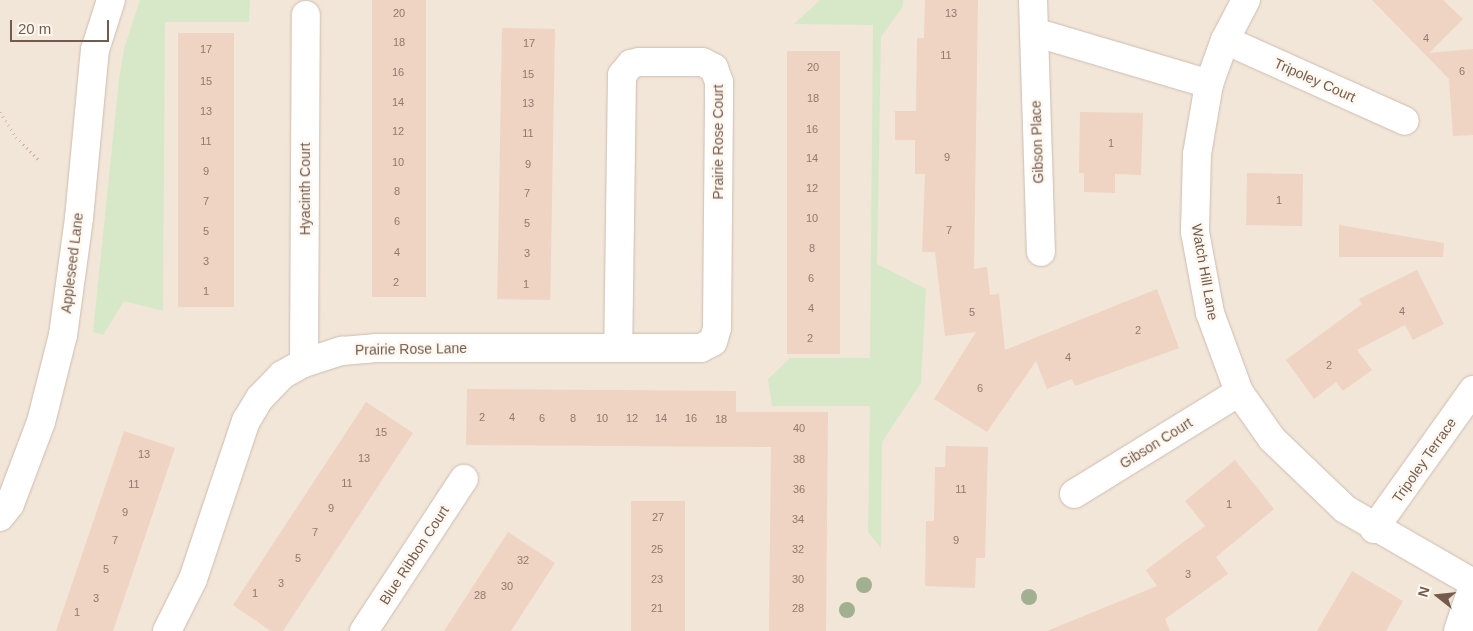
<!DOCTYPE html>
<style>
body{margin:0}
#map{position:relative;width:1473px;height:631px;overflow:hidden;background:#fbf4ea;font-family:Arial,sans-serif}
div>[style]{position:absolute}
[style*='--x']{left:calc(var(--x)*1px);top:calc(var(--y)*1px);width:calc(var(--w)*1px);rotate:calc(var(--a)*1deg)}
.residential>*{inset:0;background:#f2e6d8;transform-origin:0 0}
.green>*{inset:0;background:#d6e8c8}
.building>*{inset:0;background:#efd3c3;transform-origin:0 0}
.path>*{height:3px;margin-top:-1.5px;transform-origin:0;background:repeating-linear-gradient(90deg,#d4b6a6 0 1px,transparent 0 5px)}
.roads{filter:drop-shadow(0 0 1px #cdbcb0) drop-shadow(0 0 1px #cdbcb0)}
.minor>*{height:28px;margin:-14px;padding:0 14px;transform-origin:14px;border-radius:14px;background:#fff}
.trees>*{width:16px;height:16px;margin:-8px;border-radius:50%;background:#a1b090}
span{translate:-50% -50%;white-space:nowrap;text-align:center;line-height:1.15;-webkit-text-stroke:5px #fef8f0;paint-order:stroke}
.number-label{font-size:11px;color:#93796b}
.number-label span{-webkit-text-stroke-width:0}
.street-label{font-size:14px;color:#745b4e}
.north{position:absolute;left:1413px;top:571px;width:50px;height:50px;-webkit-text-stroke:4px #fef8f0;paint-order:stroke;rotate:286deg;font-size:14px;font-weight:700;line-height:20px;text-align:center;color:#745b4e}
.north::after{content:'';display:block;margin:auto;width:18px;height:22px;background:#745b4e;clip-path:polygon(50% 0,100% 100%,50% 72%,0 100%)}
.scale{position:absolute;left:10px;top:20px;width:99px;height:22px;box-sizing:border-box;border:2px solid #745b4e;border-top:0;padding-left:6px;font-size:15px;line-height:18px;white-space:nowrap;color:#745b4e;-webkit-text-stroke:4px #fef8f0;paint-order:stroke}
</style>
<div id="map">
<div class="residential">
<i style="left:0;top:0;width:1473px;height:631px"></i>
</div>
<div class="green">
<i style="clip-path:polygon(140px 0,250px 0,249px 22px,165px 22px,163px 311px,124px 301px,103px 335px,93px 332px,119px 80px,124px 49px)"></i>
<i style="clip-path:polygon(820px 0,903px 0,903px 6px,881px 37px,877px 264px,926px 289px,921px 383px,882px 442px,881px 548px,868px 532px,870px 406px,772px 406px,768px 379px,790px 358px,870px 358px,873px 25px,794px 24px)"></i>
</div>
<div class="building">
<i style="left:372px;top:0;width:54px;height:297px"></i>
<i style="clip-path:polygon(925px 0,978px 0,974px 269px,987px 267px,990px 295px,999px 294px,1005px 350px,1157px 289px,1179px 348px,1075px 386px,1072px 379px,1047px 389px,1036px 361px,987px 432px,934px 399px,976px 332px,945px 336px,935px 252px,922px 252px,925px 174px,915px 174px,915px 140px,895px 140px,895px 111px,916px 111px,917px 38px,924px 38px)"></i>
<i style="clip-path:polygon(1372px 0,1443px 0,1463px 19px,1429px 53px,1473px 49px,1473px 135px,1453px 136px,1449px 79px)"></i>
<i style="left:502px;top:28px;width:53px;height:271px;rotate:1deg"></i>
<i style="left:178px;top:33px;width:56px;height:274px"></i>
<i style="left:787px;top:51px;width:53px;height:303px"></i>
<i style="clip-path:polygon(1080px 112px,1143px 113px,1141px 175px,1115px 174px,1115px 193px,1084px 192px,1084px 173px,1079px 173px)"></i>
<i style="left:1247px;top:173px;width:56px;height:52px;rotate:1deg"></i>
<i style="clip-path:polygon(1339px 225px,1444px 243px,1443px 257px,1339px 257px)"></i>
<i style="clip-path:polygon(1417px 270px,1444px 324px,1413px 340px,1405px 325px,1357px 350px,1372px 370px,1343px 391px,1336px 382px,1314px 399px,1286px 360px,1362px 304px,1359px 299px)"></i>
<i style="clip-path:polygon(467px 389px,736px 391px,736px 412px,828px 412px,826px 631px,769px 631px,771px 447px,466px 445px)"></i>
<i style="clip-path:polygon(366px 402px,413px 433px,283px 631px,271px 631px,233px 605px)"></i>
<i style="clip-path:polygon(124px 431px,175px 448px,155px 507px,113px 631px,56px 631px)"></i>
<i style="clip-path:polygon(946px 446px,988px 447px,985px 558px,976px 558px,975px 588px,925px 586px,926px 521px,934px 521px,935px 467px,945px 467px)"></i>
<i style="clip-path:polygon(1235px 460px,1274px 509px,1216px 557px,1228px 574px,1165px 619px,1170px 631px,1047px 631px,1157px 586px,1146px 570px,1205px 526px,1185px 501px)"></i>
<i style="left:631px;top:501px;width:54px;height:130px"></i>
<i style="clip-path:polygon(508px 532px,555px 563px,511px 631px,444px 631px)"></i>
<i style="clip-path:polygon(1352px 571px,1403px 601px,1386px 631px,1317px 631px)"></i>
</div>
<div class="path">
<i style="--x:0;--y:112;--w:30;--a:57"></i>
<i style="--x:16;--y:137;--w:33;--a:45"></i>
</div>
<div class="roads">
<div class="minor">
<i style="--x:1033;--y:0;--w:252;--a:88.2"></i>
<i style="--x:1246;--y:0;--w:45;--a:117.7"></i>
<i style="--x:1225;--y:40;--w:47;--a:110"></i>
<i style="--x:1209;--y:84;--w:71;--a:99.7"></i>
<i style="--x:1197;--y:154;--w:78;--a:91.5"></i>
<i style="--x:1195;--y:232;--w:82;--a:79.5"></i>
<i style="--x:1210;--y:313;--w:84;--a:69.8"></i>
<i style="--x:1239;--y:392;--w:57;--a:54.9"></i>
<i style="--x:1272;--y:439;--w:101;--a:43.8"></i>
<i style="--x:1345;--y:509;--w:148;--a:30"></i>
<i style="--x:1034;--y:32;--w:183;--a:16.5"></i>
<i style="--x:1225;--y:40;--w:197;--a:24.2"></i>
<i style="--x:304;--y:363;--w:348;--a:-89.7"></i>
<i style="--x:1074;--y:494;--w:194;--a:-31.7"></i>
<i style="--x:0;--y:517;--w:16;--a:-52"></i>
<i style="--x:10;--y:504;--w:88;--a:-69.3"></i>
<i style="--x:41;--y:422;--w:90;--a:-75.8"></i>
<i style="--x:63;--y:335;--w:118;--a:-82.2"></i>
<i style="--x:79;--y:218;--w:169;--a:-84.6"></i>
<i style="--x:95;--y:50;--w:52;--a:-72.3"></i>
<i style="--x:1374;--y:529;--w:171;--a:-54.5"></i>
<i style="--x:167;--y:631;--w:58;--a:-63.4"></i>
<i style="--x:193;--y:579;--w:167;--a:-71.5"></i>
<i style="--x:246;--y:421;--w:27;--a:-59"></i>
<i style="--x:260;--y:398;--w:32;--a:-46"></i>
<i style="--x:282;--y:375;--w:25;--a:-29"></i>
<i style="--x:304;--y:363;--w:40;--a:-18"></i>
<i style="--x:342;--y:351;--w:35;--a:-5"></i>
<i style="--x:377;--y:348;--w:324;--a:0"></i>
<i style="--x:701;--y:348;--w:13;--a:-27"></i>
<i style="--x:713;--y:342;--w:15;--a:-74"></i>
<i style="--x:717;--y:328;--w:246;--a:-89.5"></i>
<i style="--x:719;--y:82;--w:15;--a:-110"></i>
<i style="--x:714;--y:68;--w:13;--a:-153"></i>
<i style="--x:702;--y:62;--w:63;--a:180"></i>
<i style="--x:639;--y:62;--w:8;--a:166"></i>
<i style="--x:631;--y:64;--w:14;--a:129"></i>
<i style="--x:622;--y:75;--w:273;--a:90.8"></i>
<i style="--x:364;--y:631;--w:182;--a:-56.7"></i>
<i style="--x:1458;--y:631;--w:47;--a:-71.6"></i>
</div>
</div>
<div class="trees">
<i style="left:864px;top:585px"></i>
<i style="left:1029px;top:597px"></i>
<i style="left:847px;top:610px"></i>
</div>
<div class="number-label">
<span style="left:399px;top:13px">20</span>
<span style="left:951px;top:13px">13</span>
<span style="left:1426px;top:38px">4</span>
<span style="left:399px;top:42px">18</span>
<span style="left:529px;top:43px">17</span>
<span style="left:206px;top:49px">17</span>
<span style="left:946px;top:55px">11</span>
<span style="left:813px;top:67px">20</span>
<span style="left:1462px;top:71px">6</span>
<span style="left:398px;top:72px">16</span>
<span style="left:528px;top:74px">15</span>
<span style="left:206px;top:81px">15</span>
<span style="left:813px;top:98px">18</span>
<span style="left:398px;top:102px">14</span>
<span style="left:528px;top:103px">13</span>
<span style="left:206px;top:111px">13</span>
<span style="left:812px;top:129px">16</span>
<span style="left:398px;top:131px">12</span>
<span style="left:528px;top:133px">11</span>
<span style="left:206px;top:141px">11</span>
<span style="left:1111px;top:143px">1</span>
<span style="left:947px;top:157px">9</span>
<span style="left:812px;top:158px">14</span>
<span style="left:398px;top:162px">10</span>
<span style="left:528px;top:164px">9</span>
<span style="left:206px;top:171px">9</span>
<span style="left:812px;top:188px">12</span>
<span style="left:397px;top:191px">8</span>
<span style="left:527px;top:193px">7</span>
<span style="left:1279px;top:200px">1</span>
<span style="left:206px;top:201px">7</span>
<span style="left:812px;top:218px">10</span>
<span style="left:397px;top:221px">6</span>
<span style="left:527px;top:223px">5</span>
<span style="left:949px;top:230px">7</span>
<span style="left:206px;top:231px">5</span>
<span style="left:812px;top:248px">8</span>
<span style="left:397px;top:252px">4</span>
<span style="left:527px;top:253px">3</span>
<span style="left:206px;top:261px">3</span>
<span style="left:811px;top:278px">6</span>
<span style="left:396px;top:282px">2</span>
<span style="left:526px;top:284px">1</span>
<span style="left:206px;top:291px">1</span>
<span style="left:811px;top:308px">4</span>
<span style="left:1402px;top:311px">4</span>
<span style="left:972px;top:312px">5</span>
<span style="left:1138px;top:330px">2</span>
<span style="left:810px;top:338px">2</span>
<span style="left:1068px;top:357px">4</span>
<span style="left:1329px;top:365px">2</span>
<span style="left:980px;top:388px">6</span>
<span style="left:482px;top:417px">2</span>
<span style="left:512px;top:417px">4</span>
<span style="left:542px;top:418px">6</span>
<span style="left:573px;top:418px">8</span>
<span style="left:602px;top:418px">10</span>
<span style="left:632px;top:418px">12</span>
<span style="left:661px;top:418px">14</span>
<span style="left:691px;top:418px">16</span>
<span style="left:721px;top:419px">18</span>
<span style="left:799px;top:428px">40</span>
<span style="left:381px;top:432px">15</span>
<span style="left:144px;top:454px">13</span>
<span style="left:364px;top:458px">13</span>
<span style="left:799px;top:459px">38</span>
<span style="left:347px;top:483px">11</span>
<span style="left:134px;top:484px">11</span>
<span style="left:799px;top:489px">36</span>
<span style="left:961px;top:489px">11</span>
<span style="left:1229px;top:504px">1</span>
<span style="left:331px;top:508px">9</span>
<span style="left:125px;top:512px">9</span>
<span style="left:658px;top:517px">27</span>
<span style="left:798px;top:519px">34</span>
<span style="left:315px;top:532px">7</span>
<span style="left:115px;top:540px">7</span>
<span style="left:956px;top:540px">9</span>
<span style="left:657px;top:549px">25</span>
<span style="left:798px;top:549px">32</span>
<span style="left:298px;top:558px">5</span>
<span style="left:523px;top:560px">32</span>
<span style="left:106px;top:569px">5</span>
<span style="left:1188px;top:574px">3</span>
<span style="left:657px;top:579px">23</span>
<span style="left:798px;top:579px">30</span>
<span style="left:281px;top:583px">3</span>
<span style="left:507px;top:586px">30</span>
<span style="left:255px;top:593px">1</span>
<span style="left:480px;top:595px">28</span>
<span style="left:96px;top:598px">3</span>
<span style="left:657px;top:608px">21</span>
<span style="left:798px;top:608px">28</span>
<span style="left:77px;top:612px">1</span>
</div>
<div class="street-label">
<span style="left:1315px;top:80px;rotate:24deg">Tripoley Court</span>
<span style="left:718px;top:142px;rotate:-90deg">Prairie Rose Court</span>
<span style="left:1037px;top:142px;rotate:-92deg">Gibson Place</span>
<span style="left:305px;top:189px;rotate:-90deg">Hyacinth Court</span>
<span style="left:72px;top:263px;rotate:-83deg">Appleseed Lane</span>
<span style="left:1205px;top:272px;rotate:80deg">Watch Hill Lane</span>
<span style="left:411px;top:349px;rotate:-1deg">Prairie Rose Lane</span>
<span style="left:1156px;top:443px;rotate:-32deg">Gibson Court</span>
<span style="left:1424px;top:460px;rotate:-55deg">Tripoley Terrace</span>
<span style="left:414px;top:555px;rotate:-57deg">Blue Ribbon Court</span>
</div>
<div class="north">N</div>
<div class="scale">20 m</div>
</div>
